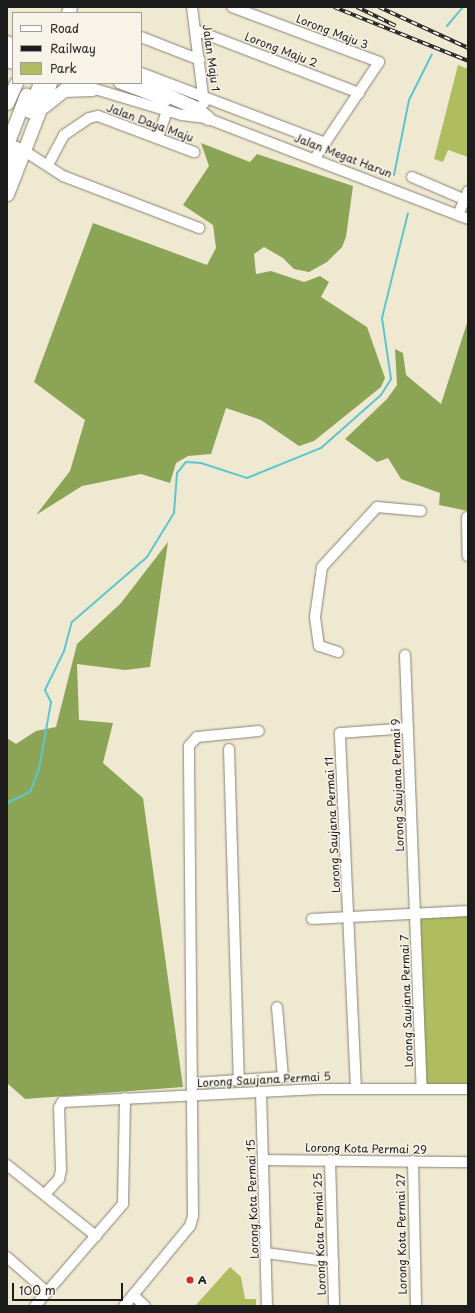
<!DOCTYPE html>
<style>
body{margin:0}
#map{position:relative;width:475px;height:1313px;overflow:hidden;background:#f0e9d1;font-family:"Playpen Sans",sans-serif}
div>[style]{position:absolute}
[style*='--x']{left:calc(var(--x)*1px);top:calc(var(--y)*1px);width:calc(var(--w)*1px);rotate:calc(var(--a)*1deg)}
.green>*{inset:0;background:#afbd5f;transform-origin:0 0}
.forest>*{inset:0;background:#8ba456}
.stream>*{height:2px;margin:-1px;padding:0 1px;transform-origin:1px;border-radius:1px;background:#5ac7cf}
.roads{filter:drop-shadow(0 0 1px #868276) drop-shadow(0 0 1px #868276)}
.minor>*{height:10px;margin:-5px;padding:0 5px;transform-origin:5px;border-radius:5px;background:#fff}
.major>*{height:13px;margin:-6.5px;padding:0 6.5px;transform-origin:6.5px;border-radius:6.5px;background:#fff}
.rail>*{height:3.5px;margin-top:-1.75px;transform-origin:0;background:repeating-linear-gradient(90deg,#f7f3e8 0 6px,#1c1c1c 0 12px);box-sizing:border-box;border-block:1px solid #1c1c1c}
.dots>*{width:11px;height:11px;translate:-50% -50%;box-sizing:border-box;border:2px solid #f7f3e8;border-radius:50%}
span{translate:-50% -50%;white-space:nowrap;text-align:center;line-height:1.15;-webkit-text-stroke:3px #f7f3e8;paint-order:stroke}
.street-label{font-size:11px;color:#1c1c1c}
.poi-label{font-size:11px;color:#1c1c1c;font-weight:700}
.left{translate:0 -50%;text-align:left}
.frame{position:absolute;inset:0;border:8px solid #1c1c1c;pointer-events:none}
.legend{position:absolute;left:12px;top:12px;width:130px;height:72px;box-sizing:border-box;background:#f7f3e8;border:1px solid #9f9d96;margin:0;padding:5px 7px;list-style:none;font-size:12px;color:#1c1c1c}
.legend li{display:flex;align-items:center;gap:8px;height:20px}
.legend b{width:20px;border:1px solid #9f9d96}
.scale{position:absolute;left:12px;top:1283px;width:111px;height:18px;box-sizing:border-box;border:2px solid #1c1c1c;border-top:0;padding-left:5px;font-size:12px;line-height:14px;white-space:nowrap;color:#1c1c1c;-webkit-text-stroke:3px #f7f3e8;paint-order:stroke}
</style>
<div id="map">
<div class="green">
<i style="clip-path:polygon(458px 65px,468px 69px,468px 157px,448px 150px,443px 162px,434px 159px)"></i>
<i style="left:468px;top:916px;width:173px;height:48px;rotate:90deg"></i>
<i style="clip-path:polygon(230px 1267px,241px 1277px,245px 1299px,256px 1299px,256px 1306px,195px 1306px)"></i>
</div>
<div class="forest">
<i style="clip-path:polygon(201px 143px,250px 162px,257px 154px,353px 186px,346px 237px,342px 247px,327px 262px,309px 272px,294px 269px,283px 258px,264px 247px,254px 254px,256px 274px,271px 271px,304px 282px,320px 276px,329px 282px,321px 297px,367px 327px,385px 378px,381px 387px,314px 441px,299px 446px,261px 420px,226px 408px,211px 454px,188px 456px,176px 463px,170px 483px,141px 474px,82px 486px,36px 515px,70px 471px,85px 420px,34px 382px,93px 223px,207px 265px,216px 248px,213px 225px,183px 205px,209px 166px)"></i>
<i style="clip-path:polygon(468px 320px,468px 511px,439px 505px,440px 493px,401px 479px,388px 458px,377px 462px,345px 439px,387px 399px,397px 385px,395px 349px,403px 353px,406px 375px,441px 404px)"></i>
<i style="clip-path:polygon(168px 542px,150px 667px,125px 670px,77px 664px,79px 720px,113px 723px,103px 763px,143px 798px,183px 1087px,25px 1099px,7px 1083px,7px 738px,16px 744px,36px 731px,56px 727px,77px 644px,121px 603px)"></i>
</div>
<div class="stream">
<i style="--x:447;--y:26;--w:25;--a:-50"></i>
<i style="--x:394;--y:175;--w:76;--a:-78.7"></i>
<i style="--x:409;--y:100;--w:51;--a:-63.4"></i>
<i style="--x:7;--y:803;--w:25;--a:-26"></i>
<i style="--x:30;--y:792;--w:25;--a:-69"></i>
<i style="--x:39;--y:769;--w:68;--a:-79.8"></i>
<i style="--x:51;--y:702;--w:13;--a:-117"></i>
<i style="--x:45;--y:690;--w:43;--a:-64"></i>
<i style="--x:64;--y:651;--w:30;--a:-75"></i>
<i style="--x:72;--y:622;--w:99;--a:-40.9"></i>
<i style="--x:147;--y:557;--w:52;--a:-58.5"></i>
<i style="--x:174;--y:513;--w:40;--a:-85.7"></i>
<i style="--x:177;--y:473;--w:14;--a:-51"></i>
<i style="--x:186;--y:462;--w:15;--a:4"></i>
<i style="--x:201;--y:463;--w:48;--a:18.1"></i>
<i style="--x:247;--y:478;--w:80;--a:-22.1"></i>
<i style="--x:321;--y:448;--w:80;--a:-41.5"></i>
<i style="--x:381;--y:395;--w:19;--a:-58"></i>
<i style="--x:391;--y:379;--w:62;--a:-98.4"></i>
<i style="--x:382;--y:318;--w:108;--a:-76.1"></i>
</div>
<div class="roads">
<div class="minor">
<i style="--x:192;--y:7;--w:97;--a:82.9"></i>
<i style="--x:232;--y:7;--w:157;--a:20.5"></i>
<i style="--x:379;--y:62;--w:115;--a:123.7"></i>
<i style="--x:195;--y:30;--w:176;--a:21"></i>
<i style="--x:141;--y:37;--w:63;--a:21.3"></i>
<i style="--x:7;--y:41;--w:7;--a:27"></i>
<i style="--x:7;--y:62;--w:6;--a:18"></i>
<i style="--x:141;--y:73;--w:197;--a:20.8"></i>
<i style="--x:75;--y:83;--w:112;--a:16.7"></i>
<i style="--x:182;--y:115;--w:24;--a:7"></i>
<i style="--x:119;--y:83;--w:50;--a:21"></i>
<i style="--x:201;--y:116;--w:286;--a:21.1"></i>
<i style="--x:158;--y:137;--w:28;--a:-71"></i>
<i style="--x:23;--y:150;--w:48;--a:33"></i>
<i style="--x:63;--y:176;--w:146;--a:20.9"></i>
<i style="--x:48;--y:165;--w:34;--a:-62"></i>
<i style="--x:64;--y:135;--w:30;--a:-34"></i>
<i style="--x:89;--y:118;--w:9;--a:-13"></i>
<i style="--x:98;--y:116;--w:103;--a:20.6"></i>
<i style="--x:412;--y:177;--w:61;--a:23.2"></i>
<i style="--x:458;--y:215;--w:26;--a:-67"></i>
<i style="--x:467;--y:517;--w:39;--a:89"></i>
<i style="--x:338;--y:652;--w:20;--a:-162"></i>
<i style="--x:319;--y:646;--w:29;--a:-98"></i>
<i style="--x:315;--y:617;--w:50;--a:-82"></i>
<i style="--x:322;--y:567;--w:81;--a:-47.5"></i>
<i style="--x:377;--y:507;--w:44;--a:5.2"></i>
<i style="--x:405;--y:655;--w:434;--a:87.8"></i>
<i style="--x:229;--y:749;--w:331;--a:88.3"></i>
<i style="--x:312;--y:919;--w:156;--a:-2.9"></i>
<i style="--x:194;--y:1083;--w:89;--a:-3.9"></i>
<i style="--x:283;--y:1077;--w:70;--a:-94.9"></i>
<i style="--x:356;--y:1089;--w:356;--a:-92.6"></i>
<i style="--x:340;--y:733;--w:68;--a:-4.2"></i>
<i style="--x:261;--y:1092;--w:214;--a:88.4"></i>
<i style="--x:264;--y:1160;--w:204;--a:0.6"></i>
<i style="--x:330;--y:1160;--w:146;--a:88.4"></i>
<i style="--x:413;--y:1161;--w:145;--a:88.8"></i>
<i style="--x:7;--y:1165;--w:114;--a:38.6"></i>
<i style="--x:45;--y:1194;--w:21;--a:-47"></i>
<i style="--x:59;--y:1179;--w:9;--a:-77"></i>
<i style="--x:61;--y:1170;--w:62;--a:-91.8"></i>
<i style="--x:59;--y:1108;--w:7;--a:-63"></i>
<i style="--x:62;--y:1102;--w:257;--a:-2.9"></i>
<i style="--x:319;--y:1089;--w:149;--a:0"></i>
<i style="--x:266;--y:1253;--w:68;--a:7.7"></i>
<i style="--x:7;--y:1257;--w:53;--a:41.2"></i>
<i style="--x:133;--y:1295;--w:16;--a:43"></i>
<i style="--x:35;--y:1306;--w:135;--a:-49.2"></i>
<i style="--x:123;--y:1204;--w:106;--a:-88.9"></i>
<i style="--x:124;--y:1306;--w:104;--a:-50.5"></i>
<i style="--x:190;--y:1226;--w:10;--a:-73"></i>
<i style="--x:193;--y:1216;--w:470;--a:-90.5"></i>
<i style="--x:189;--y:746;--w:12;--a:-48"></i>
<i style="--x:197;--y:737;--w:62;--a:-5.5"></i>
</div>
<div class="major">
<i style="--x:68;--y:13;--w:6;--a:-72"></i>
<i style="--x:7;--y:53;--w:6;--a:-9"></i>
<i style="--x:141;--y:83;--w:60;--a:24.4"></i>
<i style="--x:196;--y:108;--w:16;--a:40"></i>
<i style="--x:7;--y:103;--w:22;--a:-66"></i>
<i style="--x:44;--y:106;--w:26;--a:-39"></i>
<i style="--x:64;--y:90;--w:28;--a:-2"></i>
<i style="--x:29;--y:111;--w:30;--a:-69"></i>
<i style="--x:7;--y:144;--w:53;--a:-68.8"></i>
<i style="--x:7;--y:168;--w:22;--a:-68"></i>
<i style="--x:7;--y:194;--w:119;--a:-68.8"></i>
</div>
</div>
<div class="rail">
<i style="--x:334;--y:7;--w:144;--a:21.9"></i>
<i style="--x:357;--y:7;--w:43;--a:26"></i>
<i style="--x:379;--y:7;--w:98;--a:24.7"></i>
</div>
<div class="dots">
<i style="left:190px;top:1280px;background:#c8321e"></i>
</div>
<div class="street-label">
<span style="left:332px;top:32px;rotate:21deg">Lorong Maju 3</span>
<span style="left:281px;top:50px;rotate:21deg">Lorong Maju 2</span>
<span style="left:211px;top:58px;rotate:82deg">Jalan Maju 1</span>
<span style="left:150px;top:123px;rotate:20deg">Jalan Daya Maju</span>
<span style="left:343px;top:156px;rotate:21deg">Jalan Megat Harun</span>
<span style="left:398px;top:785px;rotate:-92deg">Lorong Saujana Permai 9</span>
<span style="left:333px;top:825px;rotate:-93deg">Lorong Saujana Permai 11</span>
<span style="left:407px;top:1001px;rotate:-92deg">Lorong Saujana Permai 7</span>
<span style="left:264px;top:1080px;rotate:-3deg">Lorong Saujana Permai 5</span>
<span style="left:366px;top:1149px;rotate:1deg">Lorong Kota Permai 29</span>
<span style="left:253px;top:1199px;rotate:-92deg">Lorong Kota Permai 15</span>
<span style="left:320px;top:1234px;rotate:-92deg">Lorong Kota Permai 25</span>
<span style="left:402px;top:1234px;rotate:-91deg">Lorong Kota Permai 27</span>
</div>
<div class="poi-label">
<span class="left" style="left:198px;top:1280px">A</span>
</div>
<div class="frame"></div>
<ul class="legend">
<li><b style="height:5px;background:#fff"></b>Road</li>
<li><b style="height:5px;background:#1c1c1c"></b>Railway</li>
<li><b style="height:11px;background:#afbd5f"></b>Park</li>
</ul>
<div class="scale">100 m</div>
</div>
